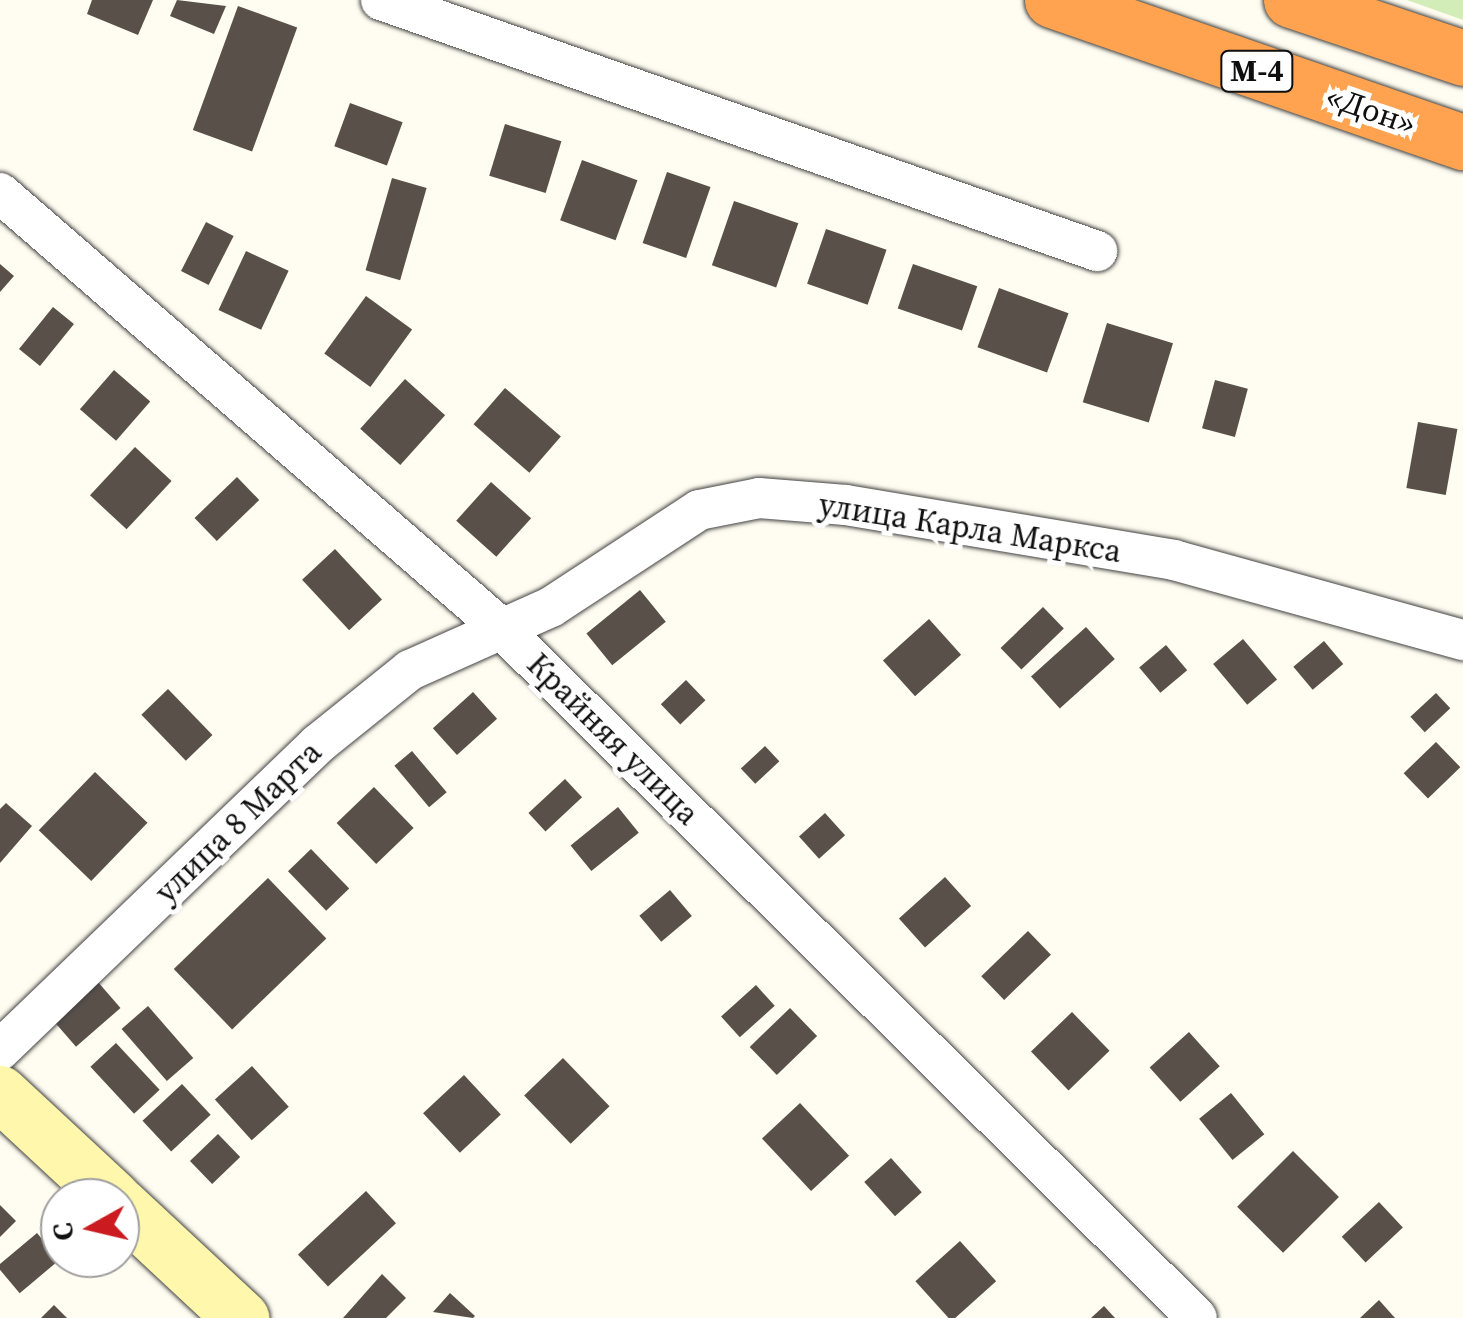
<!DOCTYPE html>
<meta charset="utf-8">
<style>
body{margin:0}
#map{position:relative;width:1463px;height:1318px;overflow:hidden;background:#fffdf1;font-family:"Source Serif 4",serif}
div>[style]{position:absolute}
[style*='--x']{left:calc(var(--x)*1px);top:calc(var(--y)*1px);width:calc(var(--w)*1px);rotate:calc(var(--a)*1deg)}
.green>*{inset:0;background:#d2edb7}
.building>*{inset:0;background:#59504a;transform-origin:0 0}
.roads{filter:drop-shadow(0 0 2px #424242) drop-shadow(0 0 2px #424242)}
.street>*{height:40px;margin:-20px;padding:0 20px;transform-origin:20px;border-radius:20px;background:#fff}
.secondary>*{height:55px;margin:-27.5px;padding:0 27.5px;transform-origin:27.5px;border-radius:27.5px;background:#fff8ac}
.highway>*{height:55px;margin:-27.5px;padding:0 27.5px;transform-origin:27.5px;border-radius:27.5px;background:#ffa350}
span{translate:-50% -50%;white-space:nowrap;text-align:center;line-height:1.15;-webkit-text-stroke:10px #fff;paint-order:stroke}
.shield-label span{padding:2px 8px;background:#fff;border:2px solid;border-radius:8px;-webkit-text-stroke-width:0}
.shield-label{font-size:30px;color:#0f0f0f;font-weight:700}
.street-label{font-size:32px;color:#0f0f0f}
.north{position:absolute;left:40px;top:1178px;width:100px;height:100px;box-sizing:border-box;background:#fff;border:2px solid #9f9f9f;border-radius:50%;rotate:262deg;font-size:28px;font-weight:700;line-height:40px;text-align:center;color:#0f0f0f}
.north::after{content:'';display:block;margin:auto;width:35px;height:45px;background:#cb1b20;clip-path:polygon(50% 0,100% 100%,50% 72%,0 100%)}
</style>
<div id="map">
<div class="green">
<i style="clip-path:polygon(1407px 0,1463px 0,1463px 20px)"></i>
</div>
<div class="building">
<i style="clip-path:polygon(92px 0,153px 0,138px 35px,87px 14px)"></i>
<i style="clip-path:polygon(177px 0,226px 6px,214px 34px,170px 16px)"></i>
<i style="left:238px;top:6px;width:63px;height:132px;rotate:20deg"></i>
<i style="left:350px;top:103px;width:56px;height:46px;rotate:20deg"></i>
<i style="left:505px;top:124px;width:59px;height:54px;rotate:17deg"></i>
<i style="left:582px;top:160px;width:59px;height:64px;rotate:20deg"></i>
<i style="left:667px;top:172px;width:46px;height:75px;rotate:19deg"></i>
<i style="left:392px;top:178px;width:36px;height:96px;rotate:16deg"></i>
<i style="left:734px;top:201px;width:68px;height:68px;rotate:19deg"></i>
<i style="left:206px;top:222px;width:31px;height:55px;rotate:27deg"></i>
<i style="left:826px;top:229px;width:64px;height:58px;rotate:19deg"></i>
<i style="left:246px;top:251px;width:47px;height:65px;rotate:25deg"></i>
<i style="clip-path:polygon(0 264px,14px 276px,0 292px)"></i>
<i style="left:913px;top:264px;width:68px;height:47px;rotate:19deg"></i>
<i style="left:999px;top:288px;width:74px;height:63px;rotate:20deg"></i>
<i style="left:366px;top:296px;width:57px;height:71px;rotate:36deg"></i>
<i style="left:53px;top:307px;width:27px;height:54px;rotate:39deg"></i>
<i style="left:1107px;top:323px;width:69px;height:83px;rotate:17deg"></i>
<i style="left:114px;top:370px;width:48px;height:52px;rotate:41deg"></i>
<i style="left:405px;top:379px;width:54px;height:67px;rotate:42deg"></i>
<i style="left:1215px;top:380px;width:34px;height:50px;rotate:15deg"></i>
<i style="left:505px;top:388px;width:74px;height:48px;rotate:41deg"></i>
<i style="left:1418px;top:422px;width:40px;height:67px;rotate:10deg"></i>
<i style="left:135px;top:447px;width:50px;height:66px;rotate:43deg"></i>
<i style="left:237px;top:477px;width:32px;height:59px;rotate:46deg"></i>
<i style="left:491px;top:482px;width:54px;height:52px;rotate:42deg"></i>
<i style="left:335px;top:549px;width:69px;height:45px;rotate:47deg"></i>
<i style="left:640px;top:590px;width:41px;height:69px;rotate:51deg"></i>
<i style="left:1043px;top:607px;width:30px;height:59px;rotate:46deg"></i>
<i style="left:929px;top:619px;width:48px;height:62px;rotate:48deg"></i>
<i style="left:1086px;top:627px;width:43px;height:74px;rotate:48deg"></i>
<i style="left:1243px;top:639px;width:53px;height:39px;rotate:50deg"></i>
<i style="left:1324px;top:641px;width:30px;height:40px;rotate:50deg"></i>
<i style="left:1166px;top:645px;width:33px;height:35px;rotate:50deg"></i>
<i style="left:686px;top:680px;width:28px;height:35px;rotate:46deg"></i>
<i style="left:168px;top:689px;width:64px;height:37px;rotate:46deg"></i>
<i style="left:473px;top:692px;width:36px;height:54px;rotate:48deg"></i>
<i style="left:1436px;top:693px;width:21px;height:35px;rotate:47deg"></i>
<i style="left:1436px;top:742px;width:35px;height:45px;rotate:46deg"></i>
<i style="left:765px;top:746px;width:21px;height:33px;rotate:47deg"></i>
<i style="left:412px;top:751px;width:54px;height:23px;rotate:50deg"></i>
<i style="left:95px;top:772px;width:73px;height:81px;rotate:44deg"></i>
<i style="left:565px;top:779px;width:25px;height:50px;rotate:47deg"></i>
<i style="left:374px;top:787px;width:57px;height:52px;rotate:46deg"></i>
<i style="clip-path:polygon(6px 803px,32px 826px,0 863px,0 809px)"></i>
<i style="left:618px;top:807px;width:33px;height:61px;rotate:51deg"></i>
<i style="left:825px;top:813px;width:30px;height:35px;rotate:48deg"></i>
<i style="left:311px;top:849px;width:55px;height:32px;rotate:46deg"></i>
<i style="left:945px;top:877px;width:39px;height:62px;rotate:48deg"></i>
<i style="left:268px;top:878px;width:84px;height:131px;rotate:46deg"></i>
<i style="left:670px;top:890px;width:34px;height:40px;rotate:50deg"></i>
<i style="left:1028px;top:931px;width:33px;height:65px;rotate:46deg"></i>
<i style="left:91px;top:974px;width:45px;height:59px;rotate:49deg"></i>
<i style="left:756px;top:985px;width:28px;height:47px;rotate:48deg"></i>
<i style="left:148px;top:1006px;width:69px;height:35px;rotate:49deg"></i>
<i style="left:790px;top:1008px;width:39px;height:56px;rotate:46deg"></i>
<i style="left:1072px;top:1012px;width:54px;height:57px;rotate:46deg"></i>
<i style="left:1189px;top:1032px;width:46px;height:53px;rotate:48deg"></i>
<i style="left:116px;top:1043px;width:64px;height:35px;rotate:47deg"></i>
<i style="left:563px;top:1058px;width:67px;height:54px;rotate:46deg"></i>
<i style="left:252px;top:1066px;width:55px;height:50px;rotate:48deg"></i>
<i style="left:464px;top:1075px;width:54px;height:56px;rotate:47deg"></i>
<i style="left:182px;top:1084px;width:42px;height:54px;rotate:47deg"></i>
<i style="left:1231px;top:1093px;width:53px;height:41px;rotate:51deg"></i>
<i style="left:800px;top:1103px;width:72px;height:52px;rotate:47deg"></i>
<i style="left:218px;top:1134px;width:32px;height:39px;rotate:46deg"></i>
<i style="left:1293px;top:1151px;width:65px;height:79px;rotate:45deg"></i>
<i style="left:891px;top:1158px;width:46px;height:36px;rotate:48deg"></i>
<i style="left:366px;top:1191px;width:44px;height:93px;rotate:47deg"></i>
<i style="left:1379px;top:1202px;width:35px;height:51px;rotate:47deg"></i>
<i style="clip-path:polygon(0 1205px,16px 1221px,0 1237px)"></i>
<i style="left:37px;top:1233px;width:35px;height:52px;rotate:50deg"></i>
<i style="left:960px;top:1241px;width:54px;height:60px;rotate:48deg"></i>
<i style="clip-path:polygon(382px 1274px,406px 1298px,386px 1318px,343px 1318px)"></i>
<i style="clip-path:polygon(450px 1293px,475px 1316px,473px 1318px,433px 1312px)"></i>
<i style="clip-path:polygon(1379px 1300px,1395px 1318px,1360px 1318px)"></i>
<i style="clip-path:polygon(54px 1305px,67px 1318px,41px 1318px)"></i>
<i style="clip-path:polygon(1104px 1306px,1115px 1318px,1091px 1318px)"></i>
</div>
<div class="roads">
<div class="street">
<i style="--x:381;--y:0;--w:759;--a:19.32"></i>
<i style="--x:0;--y:193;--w:662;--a:40.96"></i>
<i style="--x:500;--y:627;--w:981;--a:44.75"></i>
<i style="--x:0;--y:1050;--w:441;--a:-43.9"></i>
<i style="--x:318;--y:744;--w:118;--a:-38.8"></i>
<i style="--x:410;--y:670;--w:154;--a:-24.1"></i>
<i style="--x:551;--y:607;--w:177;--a:-33.2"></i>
<i style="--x:699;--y:510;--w:61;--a:-11.3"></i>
<i style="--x:759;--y:498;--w:87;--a:4.6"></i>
<i style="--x:846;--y:505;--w:333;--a:9.5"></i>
<i style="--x:1174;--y:560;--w:300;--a:15.5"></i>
</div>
<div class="secondary">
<i style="--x:0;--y:1093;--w:154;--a:42.9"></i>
<i style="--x:120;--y:1205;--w:166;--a:43"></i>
</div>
<div class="highway">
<i style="--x:1052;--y:0;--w:435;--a:19.1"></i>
<i style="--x:1291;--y:0;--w:182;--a:18.6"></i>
</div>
</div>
<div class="shield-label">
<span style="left:1257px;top:71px">М-4</span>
</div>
<div class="street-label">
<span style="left:1371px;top:110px;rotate:19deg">«Дон»</span>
<span style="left:970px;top:528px;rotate:9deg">улица Карла Маркса</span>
<span style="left:613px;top:739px;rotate:45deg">Крайняя улица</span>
<span style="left:238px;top:822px;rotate:-44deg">улица 8 Марта</span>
</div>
<div class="north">С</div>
</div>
